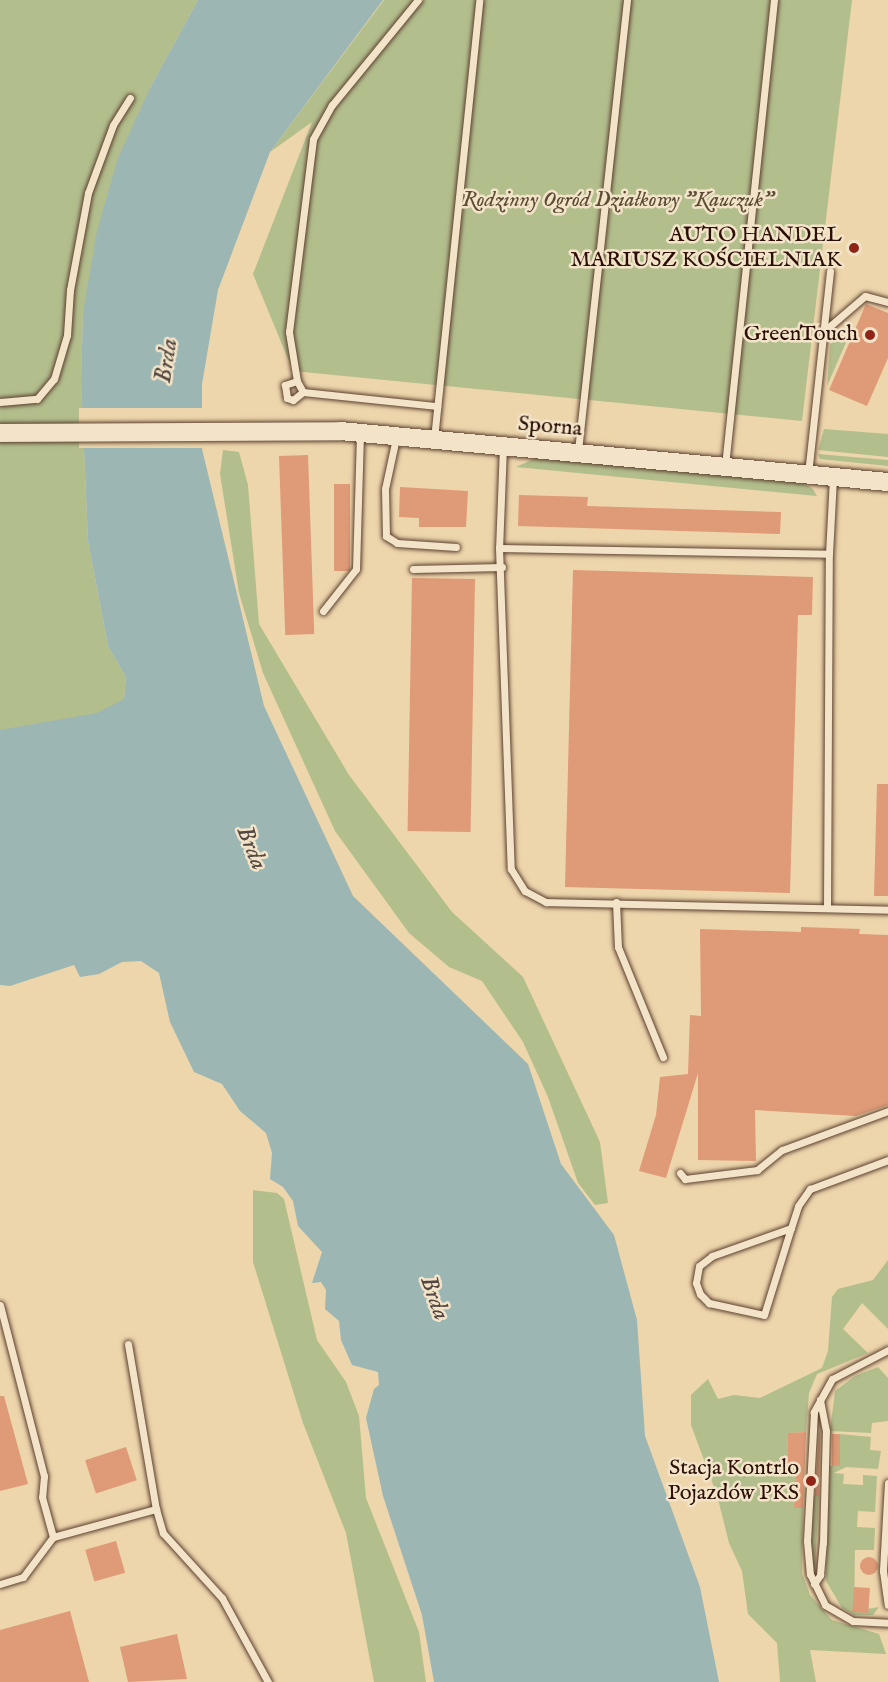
<!DOCTYPE html>
<meta charset="utf-8">
<style>
body{margin:0}
#map{position:relative;width:888px;height:1682px;overflow:hidden;background:#edd5ac;font-family:"IM FELL English",serif}
div>[style]{position:absolute}
[style*='--x']{left:calc(var(--x)*1px);top:calc(var(--y)*1px);width:calc(var(--w)*1px);rotate:calc(var(--a)*1deg)}
.green>*{inset:0;background:#b3be8d}
.water>*{inset:0;background:#9cb6b3}
.pier>*{inset:0;background:#edd5ac;transform-origin:0 0}
.building>*{inset:0;background:#df9a77;transform-origin:0 0}
.round{border-radius:50%}
.roads{filter:drop-shadow(0 0 2px #5c402f) drop-shadow(0 0 2px #5c402f)}
.lane>*{height:7px;margin:-3.5px;padding:0 3.5px;transform-origin:3.5px;border-radius:3.5px;background:#f3e4c9}
.secondary>*{height:18px;margin:-9px;padding:0 9px;transform-origin:9px;border-radius:9px;background:#f3e4c9}
.dots>*{width:16px;height:16px;translate:-50% -50%;box-sizing:border-box;border:3px solid #f3e4c9;border-radius:50%}
span{translate:-50% -50%;white-space:nowrap;text-align:center;line-height:1.15;-webkit-text-stroke:5px #f3e4c9;paint-order:stroke}
.park-label{font-size:22px;color:#5b4c35;font-style:italic}
.poi-label{font-size:22px;color:#2b0f05}
.right{translate:-100% -50%;text-align:right}
.street-label{font-size:22px;color:#2b0f05}
.water-label{font-size:24px;color:#534942;font-style:italic}
</style>
<div id="map">
<div class="green">
<i style="clip-path:polygon(0 0,198px 0,151px 86px,83px 313px,81px 380px,88px 541px,108px 646px,126px 677px,124px 699px,0 805px)"></i>
<i style="clip-path:polygon(384px 0,852px 0,802px 421px,293px 371px,253px 274px,312px 122px,270px 152px)"></i>
<i style="clip-path:polygon(840px 331px,851px 331px,827px 386px,830px 345px)"></i>
<i style="clip-path:polygon(824px 429px,888px 434px,888px 457px,818px 450px)"></i>
<i style="clip-path:polygon(223px 450px,239px 452px,248px 485px,259px 624px,349px 775px,452px 912px,523px 977px,600px 1142px,608px 1203px,595px 1205px,578px 1183px,548px 1097px,523px 1042px,482px 981px,449px 967px,409px 933px,335px 831px,263px 673px,239px 593px,220px 474px)"></i>
<i style="clip-path:polygon(818px 454px,888px 460px,888px 466px,820px 459px)"></i>
<i style="clip-path:polygon(536px 458px,803px 483px,813px 489px,817px 496px,516px 467px)"></i>
<i style="clip-path:polygon(253px 1190px,277px 1193px,284px 1199px,317px 1340px,346px 1382px,359px 1416px,366px 1498px,419px 1632px,426px 1682px,374px 1682px,346px 1533px,303px 1423px,253px 1262px)"></i>
<i style="clip-path:polygon(888px 1260px,888px 1329px,862px 1303px,843px 1329px,868px 1353px,817px 1374px,809px 1393px,806px 1432px,788px 1433px,787px 1464px,796px 1464px,794px 1508px,803px 1508px,802px 1573px,810px 1595px,832px 1620px,879px 1634px,886px 1654px,810px 1650px,816px 1682px,780px 1682px,777px 1643px,748px 1614px,742px 1571px,729px 1543px,717px 1495px,691px 1425px,691px 1395px,708px 1379px,718px 1399px,734px 1395px,760px 1398px,822px 1368px,828px 1351px,832px 1297px,838px 1289px,873px 1280px)"></i>
<i style="clip-path:polygon(878px 1367px,888px 1378px,888px 1421px,872px 1423px,871px 1433px,830px 1431px,835px 1391px,855px 1376px)"></i>
<i style="clip-path:polygon(840px 1434px,871px 1437px,870px 1450px,881px 1451px,878px 1469px,846px 1467px,834px 1473px,844px 1474px,843px 1484px,863px 1485px,863px 1475px,877px 1476px,875px 1512px,858px 1511px,857px 1527px,875px 1528px,874px 1550px,855px 1550px,854px 1611px,879px 1607px,873px 1615px,854px 1615px,842px 1608px,826px 1581px,828px 1466px,839px 1466px)"></i>
<i style="clip-path:polygon(811px 1496px,819px 1496px,815px 1568px,811px 1558px)"></i>
</div>
<div class="water">
<i style="clip-path:polygon(198px 0,383px 0,270px 152px,218px 290px,202px 384px,202px 449px,264px 706px,353px 896px,528px 1064px,561px 1164px,614px 1235px,637px 1320px,645px 1436px,700px 1587px,719px 1682px,434px 1682px,422px 1615px,383px 1496px,366px 1418px,374px 1389px,379px 1385px,378px 1372px,352px 1365px,341px 1340px,339px 1321px,325px 1309px,326px 1290px,321px 1282px,312px 1283px,322px 1252px,298px 1226px,293px 1201px,283px 1187px,270px 1179px,272px 1153px,266px 1133px,240px 1111px,222px 1084px,194px 1072px,170px 1022px,159px 973px,141px 961px,122px 962px,99px 974px,80px 977px,74px 965px,10px 986px,0 985px,0 730px,97px 713px,124px 699px,126px 677px,108px 646px,88px 541px,81px 380px,83px 313px,97px 231px,118px 158px,151px 86px)"></i>
</div>
<div class="pier">
<i style="left:205px;top:408px;width:40px;height:126px;rotate:90deg"></i>
</div>
<div class="building">
<i style="clip-path:polygon(866px 304px,888px 313px,888px 358px,867px 406px,829px 390px)"></i>
<i style="left:308px;top:455px;width:179px;height:29px;rotate:88deg"></i>
<i style="left:334px;top:484px;width:16px;height:87px"></i>
<i style="clip-path:polygon(400px 487px,468px 491px,466px 527px,419px 527px,419px 518px,399px 517px)"></i>
<i style="clip-path:polygon(519px 495px,588px 497px,587px 506px,781px 512px,780px 534px,518px 526px)"></i>
<i style="clip-path:polygon(573px 570px,813px 577px,812px 615px,798px 615px,790px 893px,565px 887px)"></i>
<i style="left:412px;top:578px;width:63px;height:253px;rotate:1deg"></i>
<i style="clip-path:polygon(877px 784px,888px 784px,888px 896px,874px 896px)"></i>
<i style="clip-path:polygon(801px 927px,860px 929px,859px 934px,888px 935px,888px 1105px,856px 1116px,755px 1110px,756px 1161px,698px 1160px,698px 1073px,666px 1178px,639px 1171px,656px 1115px,660px 1077px,688px 1074px,690px 1015px,701px 1016px,700px 929px,801px 932px)"></i>
<i style="clip-path:polygon(0 1396px,4px 1396px,28px 1484px,0 1491px)"></i>
<i style="clip-path:polygon(806px 1432px,803px 1508px,794px 1508px,796px 1464px,787px 1464px,788px 1433px)"></i>
<i style="clip-path:polygon(819px 1433px,820px 1433px,819px 1496px,815px 1496px)"></i>
<i style="left:832px;top:1434px;width:8px;height:32px"></i>
<i style="left:126px;top:1447px;width:35px;height:43px;rotate:72deg"></i>
<i style="left:116px;top:1541px;width:33px;height:32px;rotate:74deg"></i>
<i class="round" style="left:860px;top:1557px;width:18px;height:18px"></i>
<i style="left:854px;top:1587px;width:16px;height:25px;rotate:4deg"></i>
<i style="clip-path:polygon(70px 1611px,89px 1682px,0 1682px,0 1630px)"></i>
<i style="clip-path:polygon(177px 1634px,187px 1679px,128px 1682px,120px 1647px)"></i>
</div>
<div class="roads">
<div class="lane">
<i style="--x:823;--y:332;--w:55;--a:-40.6"></i>
<i style="--x:865;--y:296;--w:24;--a:15"></i>
<i style="--x:297;--y:381;--w:13;--a:162"></i>
<i style="--x:285;--y:385;--w:13;--a:81"></i>
<i style="--x:287;--y:398;--w:6;--a:18"></i>
<i style="--x:293;--y:400;--w:13;--a:-39"></i>
<i style="--x:303;--y:392;--w:13;--a:-119"></i>
<i style="--x:297;--y:381;--w:50;--a:-99.3"></i>
<i style="--x:289;--y:332;--w:194;--a:-82.9"></i>
<i style="--x:313;--y:139;--w:39;--a:-61"></i>
<i style="--x:332;--y:105;--w:136;--a:-50.7"></i>
<i style="--x:303;--y:392;--w:135;--a:6"></i>
<i style="--x:0;--y:402;--w:37;--a:-5"></i>
<i style="--x:37;--y:399;--w:26;--a:-50"></i>
<i style="--x:54;--y:379;--w:46;--a:-73.5"></i>
<i style="--x:67;--y:335;--w:45;--a:-86.2"></i>
<i style="--x:70;--y:290;--w:99;--a:-79.5"></i>
<i style="--x:88;--y:193;--w:72;--a:-69.8"></i>
<i style="--x:113;--y:125;--w:32;--a:-58"></i>
<i style="--x:396;--y:438;--w:52;--a:102.2"></i>
<i style="--x:385;--y:489;--w:47;--a:88.8"></i>
<i style="--x:386;--y:536;--w:13;--a:32"></i>
<i style="--x:397;--y:543;--w:59;--a:3.9"></i>
<i style="--x:434;--y:439;--w:441;--a:-84.1"></i>
<i style="--x:503;--y:446;--w:102;--a:92.2"></i>
<i style="--x:499;--y:548;--w:321;--a:87.9"></i>
<i style="--x:511;--y:869;--w:26;--a:58"></i>
<i style="--x:525;--y:891;--w:24;--a:28"></i>
<i style="--x:546;--y:902;--w:342;--a:1.3"></i>
<i style="--x:578;--y:451;--w:454;--a:-83.8"></i>
<i style="--x:725;--y:466;--w:469;--a:-84"></i>
<i style="--x:808;--y:474;--w:204;--a:-83.8"></i>
<i style="--x:499;--y:548;--w:330;--a:1"></i>
<i style="--x:413;--y:569;--w:89;--a:-1.3"></i>
<i style="--x:323;--y:611;--w:53;--a:-51.8"></i>
<i style="--x:356;--y:569;--w:134;--a:-88.3"></i>
<i style="--x:616;--y:902;--w:45;--a:87.5"></i>
<i style="--x:618;--y:947;--w:119;--a:67.8"></i>
<i style="--x:827;--y:908;--w:354;--a:-89.7"></i>
<i style="--x:829;--y:554;--w:76;--a:-87"></i>
<i style="--x:680;--y:1173;--w:8;--a:50"></i>
<i style="--x:685;--y:1179;--w:73;--a:-7.1"></i>
<i style="--x:757;--y:1170;--w:32;--a:-39"></i>
<i style="--x:782;--y:1150;--w:113;--a:-20.2"></i>
<i style="--x:791;--y:1228;--w:84;--a:160.5"></i>
<i style="--x:712;--y:1256;--w:16;--a:142"></i>
<i style="--x:699;--y:1266;--w:17;--a:100"></i>
<i style="--x:696;--y:1283;--w:12;--a:70"></i>
<i style="--x:700;--y:1294;--w:13;--a:45"></i>
<i style="--x:709;--y:1303;--w:56;--a:12.3"></i>
<i style="--x:764;--y:1315;--w:91;--a:-72.8"></i>
<i style="--x:791;--y:1228;--w:23;--a:-72"></i>
<i style="--x:798;--y:1206;--w:21;--a:-55"></i>
<i style="--x:810;--y:1189;--w:83;--a:-20.4"></i>
<i style="--x:0;--y:1305;--w:177;--a:75.6"></i>
<i style="--x:44;--y:1476;--w:21;--a:95"></i>
<i style="--x:42;--y:1497;--w:41;--a:74.6"></i>
<i style="--x:128;--y:1344;--w:167;--a:80.4"></i>
<i style="--x:888;--y:1350;--w:63;--a:152.6"></i>
<i style="--x:832;--y:1379;--w:38;--a:119"></i>
<i style="--x:814;--y:1412;--w:129;--a:93.1"></i>
<i style="--x:807;--y:1541;--w:33;--a:85"></i>
<i style="--x:810;--y:1574;--w:34;--a:64"></i>
<i style="--x:825;--y:1605;--w:32;--a:30"></i>
<i style="--x:853;--y:1621;--w:35;--a:3"></i>
<i style="--x:888;--y:1483;--w:88;--a:93.3"></i>
<i style="--x:883;--y:1571;--w:34;--a:82"></i>
<i style="--x:0;--y:1584;--w:24;--a:-17"></i>
<i style="--x:23;--y:1577;--w:50;--a:-53.1"></i>
<i style="--x:53;--y:1537;--w:107;--a:-15.2"></i>
<i style="--x:156;--y:1509;--w:25;--a:74"></i>
<i style="--x:163;--y:1533;--w:88;--a:47.8"></i>
<i style="--x:222;--y:1598;--w:96;--a:61.3"></i>
<i style="--x:814;--y:1584;--w:11;--a:-56"></i>
<i style="--x:820;--y:1575;--w:32;--a:-85"></i>
<i style="--x:823;--y:1543;--w:112;--a:-88.5"></i>
<i style="--x:826;--y:1431;--w:32;--a:-101"></i>
</div>
<div class="secondary">
<i style="--x:0;--y:433;--w:340;--a:-0.3"></i>
<i style="--x:340;--y:431;--w:550;--a:5.32"></i>
</div>
</div>
<div class="dots">
<i style="left:854px;top:248px;background:#8f2418"></i>
<i style="left:870px;top:335px;background:#8f2418"></i>
<i style="left:811px;top:1481px;background:#8f2418"></i>
</div>
<div class="park-label">
<span style="left:618px;top:201px">Rodzinny Ogród Działkowy "Kauczuk"</span>
</div>
<div class="poi-label">
<span class="right" style="left:842px;top:248px">AUTO HANDEL<br>MARIUSZ KOŚCIELNIAK</span>
<span class="right" style="left:858px;top:335px">GreenTouch</span>
<span class="right" style="left:799px;top:1481px">Stacja Kontrlo<br>Pojazdów PKS</span>
</div>
<div class="street-label">
<span style="left:550px;top:427px;rotate:5deg">Sporna</span>
</div>
<div class="water-label">
<span style="left:167px;top:361px;rotate:-81deg">Brda</span>
<span style="left:251px;top:848px;rotate:68deg">Brda</span>
<span style="left:434px;top:1298px;rotate:70deg">Brda</span>
</div>
</div>
